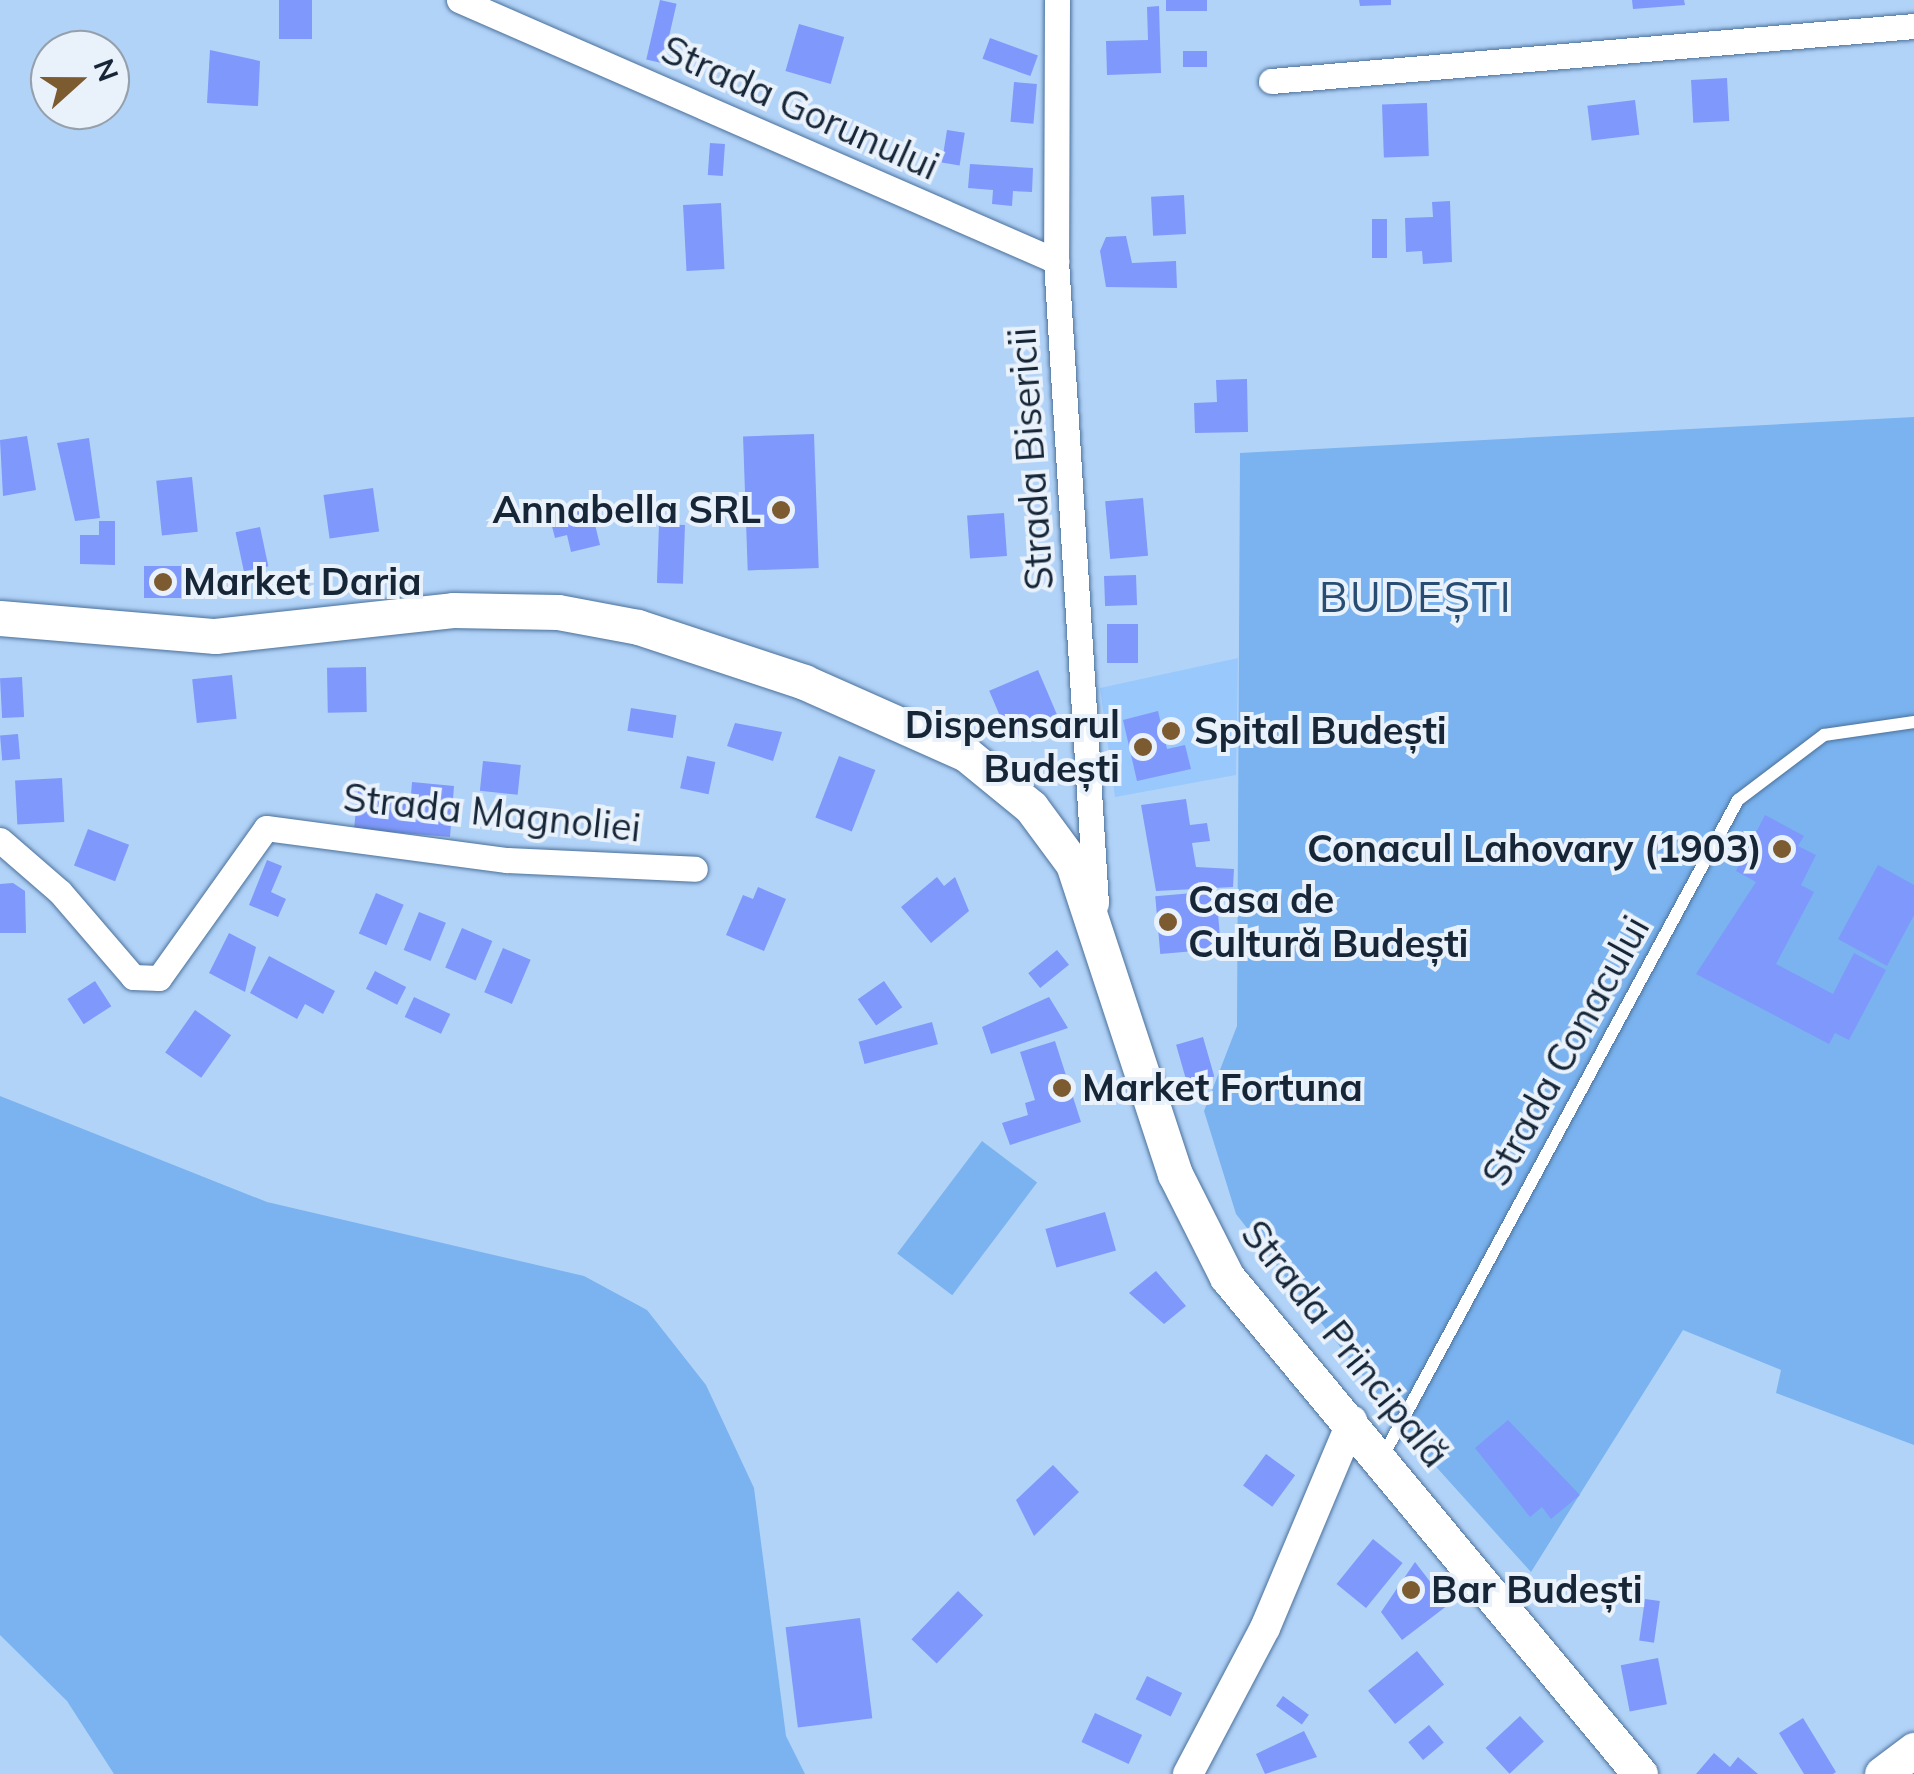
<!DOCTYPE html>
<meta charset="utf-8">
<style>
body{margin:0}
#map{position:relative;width:1914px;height:1774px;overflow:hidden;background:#b2d3f8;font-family:Mulish,sans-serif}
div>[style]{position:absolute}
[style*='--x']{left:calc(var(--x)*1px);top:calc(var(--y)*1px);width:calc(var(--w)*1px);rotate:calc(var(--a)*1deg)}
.built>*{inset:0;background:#99c8fc}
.green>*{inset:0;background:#7ab3ef;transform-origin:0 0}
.building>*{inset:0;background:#7f98fb;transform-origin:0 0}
.roads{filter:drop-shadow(0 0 2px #4b719b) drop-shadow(0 0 2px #4b719b)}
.service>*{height:12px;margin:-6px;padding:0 6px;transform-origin:6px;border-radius:6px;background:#fff}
.minor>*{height:25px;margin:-12.5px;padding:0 12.5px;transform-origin:12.5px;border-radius:12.5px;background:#fff}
.tertiary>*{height:30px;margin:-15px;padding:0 15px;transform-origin:15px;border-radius:15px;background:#fff}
.secondary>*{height:35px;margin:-17.5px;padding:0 17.5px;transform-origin:17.5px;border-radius:17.5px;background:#fff}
.dots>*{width:28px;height:28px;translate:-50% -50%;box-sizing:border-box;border:5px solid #e9f1fb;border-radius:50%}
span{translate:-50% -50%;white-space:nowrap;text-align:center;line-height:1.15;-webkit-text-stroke:8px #e9f1fb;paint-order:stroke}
.street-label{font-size:38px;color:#162637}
.poi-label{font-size:38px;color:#162637;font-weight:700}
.right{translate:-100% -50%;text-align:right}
.left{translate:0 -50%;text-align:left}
.quarter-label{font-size:42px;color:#284d74;letter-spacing:2.5px}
.north{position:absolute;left:30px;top:30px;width:100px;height:100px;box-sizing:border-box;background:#e9f1fb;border:2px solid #95a0ad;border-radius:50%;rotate:69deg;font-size:28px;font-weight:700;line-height:40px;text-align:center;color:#162637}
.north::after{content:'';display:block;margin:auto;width:35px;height:45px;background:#7c5b31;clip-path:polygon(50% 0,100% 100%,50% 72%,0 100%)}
</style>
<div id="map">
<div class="built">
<i style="clip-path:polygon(1238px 658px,1236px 775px,1115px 797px,1100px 688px)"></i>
</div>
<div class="green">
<i style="clip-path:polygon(1914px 417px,1914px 1445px,1776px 1393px,1781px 1370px,1683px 1330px,1531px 1572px,1420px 1449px,1236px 1214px,1204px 1111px,1237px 1026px,1240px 453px)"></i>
<i style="clip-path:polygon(0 1096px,267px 1202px,584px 1276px,647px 1310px,706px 1385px,754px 1488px,786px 1736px,805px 1774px,114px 1774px,67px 1701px,0 1635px)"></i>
<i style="left:982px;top:1141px;width:69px;height:141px;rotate:37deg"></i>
</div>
<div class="building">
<i style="left:279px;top:0;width:33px;height:39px"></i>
<i style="left:660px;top:0;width:17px;height:61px;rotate:13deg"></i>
<i style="left:1166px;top:0;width:41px;height:11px"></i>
<i style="clip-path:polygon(1359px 0,1391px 0,1391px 5px,1360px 6px)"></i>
<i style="clip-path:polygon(1632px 0,1684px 0,1685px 5px,1633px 9px)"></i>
<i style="clip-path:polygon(1159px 6px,1161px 73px,1107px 75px,1106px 41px,1148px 40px,1147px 7px)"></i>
<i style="left:799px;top:24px;width:47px;height:49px;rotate:16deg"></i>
<i style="left:990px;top:38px;width:51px;height:22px;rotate:20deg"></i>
<i style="clip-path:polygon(210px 50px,260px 61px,258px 106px,207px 103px)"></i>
<i style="left:1183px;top:51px;width:24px;height:16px"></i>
<i style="left:1727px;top:78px;width:43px;height:36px;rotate:87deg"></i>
<i style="left:1014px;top:82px;width:23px;height:40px;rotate:5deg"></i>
<i style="left:1635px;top:100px;width:35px;height:48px;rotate:83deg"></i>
<i style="left:1427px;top:103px;width:53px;height:45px;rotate:88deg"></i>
<i style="left:947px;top:130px;width:18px;height:33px;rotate:9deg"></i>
<i style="left:710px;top:143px;width:15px;height:32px;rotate:4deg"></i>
<i style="clip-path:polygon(970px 164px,1033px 168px,1032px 192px,1013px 191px,1012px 206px,992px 204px,993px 190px,968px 188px)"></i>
<i style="left:1184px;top:195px;width:39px;height:33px;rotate:87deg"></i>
<i style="clip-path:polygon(1450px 201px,1452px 262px,1423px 264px,1422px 251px,1406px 252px,1405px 218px,1433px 217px,1432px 202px)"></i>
<i style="left:721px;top:203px;width:66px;height:38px;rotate:87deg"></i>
<i style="left:1372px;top:219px;width:15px;height:39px"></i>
<i style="clip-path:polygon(1126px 236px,1132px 263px,1176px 261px,1177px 288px,1106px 287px,1100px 251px,1106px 237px)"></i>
<i style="clip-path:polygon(1247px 379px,1248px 432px,1195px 433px,1194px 403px,1217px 402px,1216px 380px)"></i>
<i style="left:814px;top:434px;width:134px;height:71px;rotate:88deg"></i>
<i style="clip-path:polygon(27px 436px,36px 490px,3px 496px,0 440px)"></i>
<i style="clip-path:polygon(89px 438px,100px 518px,75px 521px,57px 443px)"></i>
<i style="left:192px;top:477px;width:55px;height:36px;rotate:84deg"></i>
<i style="left:373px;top:488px;width:44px;height:50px;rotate:82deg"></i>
<i style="left:1143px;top:498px;width:58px;height:38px;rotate:85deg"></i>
<i style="clip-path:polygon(589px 500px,600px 545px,571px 552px,567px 535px,555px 538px,548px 511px)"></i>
<i style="left:1004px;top:513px;width:43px;height:37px;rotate:86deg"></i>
<i style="clip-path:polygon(99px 521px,115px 521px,115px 565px,80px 564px,80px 535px,99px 535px)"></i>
<i style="left:659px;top:524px;width:26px;height:59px;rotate:2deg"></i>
<i style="left:260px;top:527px;width:40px;height:25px;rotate:78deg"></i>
<i style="left:144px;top:566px;width:37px;height:32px"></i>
<i style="left:1136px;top:575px;width:30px;height:32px;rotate:88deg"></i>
<i style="left:1138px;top:624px;width:39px;height:31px;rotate:90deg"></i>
<i style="left:366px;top:667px;width:45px;height:39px;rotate:89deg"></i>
<i style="left:1038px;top:670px;width:52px;height:53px;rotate:67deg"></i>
<i style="left:232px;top:675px;width:44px;height:40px;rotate:84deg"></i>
<i style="left:22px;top:677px;width:40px;height:22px;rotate:87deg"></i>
<i style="left:631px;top:708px;width:46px;height:23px;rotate:9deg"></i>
<i style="clip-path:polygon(1158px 711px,1167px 749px,1185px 745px,1191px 769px,1137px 781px,1123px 720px)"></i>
<i style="clip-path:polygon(735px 723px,782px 732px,773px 761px,727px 746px)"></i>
<i style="left:18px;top:734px;width:25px;height:18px;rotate:85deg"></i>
<i style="left:687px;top:756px;width:29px;height:33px;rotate:12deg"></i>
<i style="left:839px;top:756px;width:39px;height:66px;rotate:21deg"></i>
<i style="left:483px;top:761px;width:38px;height:30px;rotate:6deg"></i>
<i style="left:62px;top:778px;width:44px;height:47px;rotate:87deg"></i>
<i style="clip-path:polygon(412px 782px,454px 786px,450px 837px,354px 829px,358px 791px,411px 795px)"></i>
<i style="clip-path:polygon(1186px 799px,1190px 825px,1207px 823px,1210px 841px,1192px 843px,1196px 867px,1234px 869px,1233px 887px,1156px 891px,1141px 805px)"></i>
<i style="clip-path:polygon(1765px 815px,1804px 836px,1798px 846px,1816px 855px,1801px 885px,1814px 892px,1776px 964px,1833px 994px,1854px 953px,1886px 970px,1849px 1040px,1835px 1033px,1829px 1044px,1696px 974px,1756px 882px,1736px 871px)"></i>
<i style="left:88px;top:829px;width:44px;height:39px;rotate:21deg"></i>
<i style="clip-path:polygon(267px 860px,282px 866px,271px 892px,286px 899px,278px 917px,249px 905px)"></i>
<i style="clip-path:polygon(1878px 865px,1914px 885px,1914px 915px,1887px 966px,1838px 939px)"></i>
<i style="clip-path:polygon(937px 877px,944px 886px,955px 877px,969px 911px,931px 943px,901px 907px)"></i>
<i style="clip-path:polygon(13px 883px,25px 891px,26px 933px,0 933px,0 884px)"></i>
<i style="clip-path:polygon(758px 887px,786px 899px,764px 951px,726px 935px,743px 895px,753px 899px)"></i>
<i style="left:1216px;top:891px;width:58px;height:61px;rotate:85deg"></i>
<i style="left:376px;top:893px;width:30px;height:44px;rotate:23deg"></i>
<i style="left:419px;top:912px;width:29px;height:41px;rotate:22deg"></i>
<i style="left:462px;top:928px;width:33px;height:43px;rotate:23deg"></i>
<i style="clip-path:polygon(229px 933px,256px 947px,245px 992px,209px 973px)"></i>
<i style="left:503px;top:948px;width:30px;height:48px;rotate:23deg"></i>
<i style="left:1057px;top:950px;width:19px;height:37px;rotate:51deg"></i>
<i style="clip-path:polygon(269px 956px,335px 991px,323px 1014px,305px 1004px,297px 1019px,250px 993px)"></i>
<i style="left:375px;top:971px;width:35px;height:20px;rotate:27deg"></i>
<i style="left:95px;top:981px;width:30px;height:33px;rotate:57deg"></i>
<i style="left:884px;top:981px;width:32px;height:32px;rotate:55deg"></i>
<i style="left:414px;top:997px;width:40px;height:22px;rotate:25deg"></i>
<i style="clip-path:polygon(1049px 997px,1068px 1028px,991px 1054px,982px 1027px)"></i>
<i style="left:195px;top:1010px;width:44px;height:52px;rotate:35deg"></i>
<i style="left:932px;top:1022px;width:23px;height:76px;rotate:75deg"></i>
<i style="left:1203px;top:1037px;width:41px;height:28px;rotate:74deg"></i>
<i style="clip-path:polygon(1055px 1041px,1081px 1122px,1010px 1145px,1002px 1123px,1028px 1115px,1025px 1103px,1035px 1100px,1020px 1052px)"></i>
<i style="left:1105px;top:1212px;width:40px;height:62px;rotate:74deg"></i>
<i style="clip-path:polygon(1156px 1271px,1186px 1306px,1164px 1324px,1129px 1293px)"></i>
<i style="clip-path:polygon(1508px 1420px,1580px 1495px,1551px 1519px,1542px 1507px,1530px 1517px,1475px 1448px)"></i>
<i style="left:1266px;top:1454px;width:36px;height:39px;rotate:36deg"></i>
<i style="clip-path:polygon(1053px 1465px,1079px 1492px,1034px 1536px,1016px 1500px)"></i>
<i style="left:1373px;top:1539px;width:38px;height:58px;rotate:39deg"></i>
<i style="clip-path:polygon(1415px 1562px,1448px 1605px,1402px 1640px,1381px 1612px)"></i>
<i style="left:958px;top:1591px;width:35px;height:67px;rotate:44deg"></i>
<i style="left:1645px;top:1599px;width:15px;height:42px;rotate:8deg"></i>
<i style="left:860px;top:1618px;width:101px;height:75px;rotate:83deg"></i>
<i style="left:1417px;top:1651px;width:43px;height:63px;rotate:51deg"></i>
<i style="left:1658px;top:1658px;width:47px;height:38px;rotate:79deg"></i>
<i style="left:1147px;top:1676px;width:39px;height:26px;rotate:26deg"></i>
<i style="left:1283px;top:1696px;width:32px;height:12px;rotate:36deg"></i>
<i style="left:1095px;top:1713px;width:52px;height:32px;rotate:25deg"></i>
<i style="left:1520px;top:1716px;width:35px;height:47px;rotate:47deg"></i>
<i style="clip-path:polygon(1803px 1718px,1836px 1772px,1833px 1774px,1804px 1774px,1779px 1733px)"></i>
<i style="left:1429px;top:1725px;width:23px;height:27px;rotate:50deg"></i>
<i style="clip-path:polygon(1304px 1731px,1317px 1757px,1265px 1774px,1256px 1754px)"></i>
<i style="clip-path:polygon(1714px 1753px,1730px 1767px,1738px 1757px,1758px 1774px,1696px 1774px)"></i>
</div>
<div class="roads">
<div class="service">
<i style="--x:1383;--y:1456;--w:746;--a:-61.58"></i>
<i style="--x:1738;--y:800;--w:108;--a:-37.1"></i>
<i style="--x:1824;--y:735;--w:91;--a:-8.2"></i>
</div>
<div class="minor">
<i style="--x:459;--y:0;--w:652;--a:23.61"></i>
<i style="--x:1057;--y:0;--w:261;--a:90.2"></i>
<i style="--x:1056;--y:261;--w:644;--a:86.44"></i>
<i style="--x:1271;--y:81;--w:645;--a:-4.89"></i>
<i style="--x:0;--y:840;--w:79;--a:40.9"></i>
<i style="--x:60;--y:892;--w:112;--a:49.3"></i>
<i style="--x:133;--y:977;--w:26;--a:2"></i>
<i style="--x:159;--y:978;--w:184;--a:-54.5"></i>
<i style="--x:266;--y:828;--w:243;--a:7.6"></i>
<i style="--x:507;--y:860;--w:188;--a:2.7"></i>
</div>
<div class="tertiary">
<i style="--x:1188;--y:1774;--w:165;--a:-62.2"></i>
<i style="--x:1265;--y:1628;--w:225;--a:-67.2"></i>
</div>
<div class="secondary">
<i style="--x:0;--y:618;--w:216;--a:4.8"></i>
<i style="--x:215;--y:636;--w:239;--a:-6.2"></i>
<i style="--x:453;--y:610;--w:105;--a:1.1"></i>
<i style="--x:558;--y:612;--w:81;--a:10.6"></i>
<i style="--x:638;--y:627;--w:175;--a:18.3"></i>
<i style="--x:804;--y:682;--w:177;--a:24"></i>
<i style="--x:966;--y:754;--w:84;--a:39.2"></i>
<i style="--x:1031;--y:807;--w:71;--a:53.6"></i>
<i style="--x:1073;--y:864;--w:326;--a:71.8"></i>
<i style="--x:1175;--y:1174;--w:115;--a:63.2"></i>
<i style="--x:1227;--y:1277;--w:646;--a:50.27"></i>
<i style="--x:1882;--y:1774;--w:40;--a:-37"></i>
</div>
</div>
<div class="dots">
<i style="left:781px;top:510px;background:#7c5b31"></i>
<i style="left:163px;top:582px;background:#7c5b31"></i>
<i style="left:1171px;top:731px;background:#7c5b31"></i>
<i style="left:1143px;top:747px;background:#7c5b31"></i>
<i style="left:1782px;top:849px;background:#7c5b31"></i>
<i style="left:1168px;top:922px;background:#7c5b31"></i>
<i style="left:1062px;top:1088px;background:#7c5b31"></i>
<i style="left:1411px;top:1590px;background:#7c5b31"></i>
</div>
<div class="street-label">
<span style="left:800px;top:108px;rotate:24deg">Strada Gorunului</span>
<span style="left:1031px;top:459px;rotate:-94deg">Strada Bisericii</span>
<span style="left:492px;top:813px;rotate:6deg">Strada Magnoliei</span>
<span style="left:1566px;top:1051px;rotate:-61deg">Strada Conacului</span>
<span style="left:1345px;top:1344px;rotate:51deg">Strada Principală</span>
</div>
<div class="poi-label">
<span class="right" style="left:761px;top:510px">Annabella SRL</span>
<span class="left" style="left:183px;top:582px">Market Daria</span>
<span class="right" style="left:1120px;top:747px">Dispensarul<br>Budești</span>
<span class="left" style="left:1194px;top:731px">Spital Budești</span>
<span class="right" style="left:1762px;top:849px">Conacul Lahovary (1903)</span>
<span class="left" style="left:1188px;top:922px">Casa de<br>Cultură Budești</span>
<span class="left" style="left:1082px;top:1088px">Market Fortuna</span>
<span class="left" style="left:1431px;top:1590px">Bar Budești</span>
</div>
<div class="quarter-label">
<span style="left:1416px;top:597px">BUDEȘTI</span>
</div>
<div class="north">N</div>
</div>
